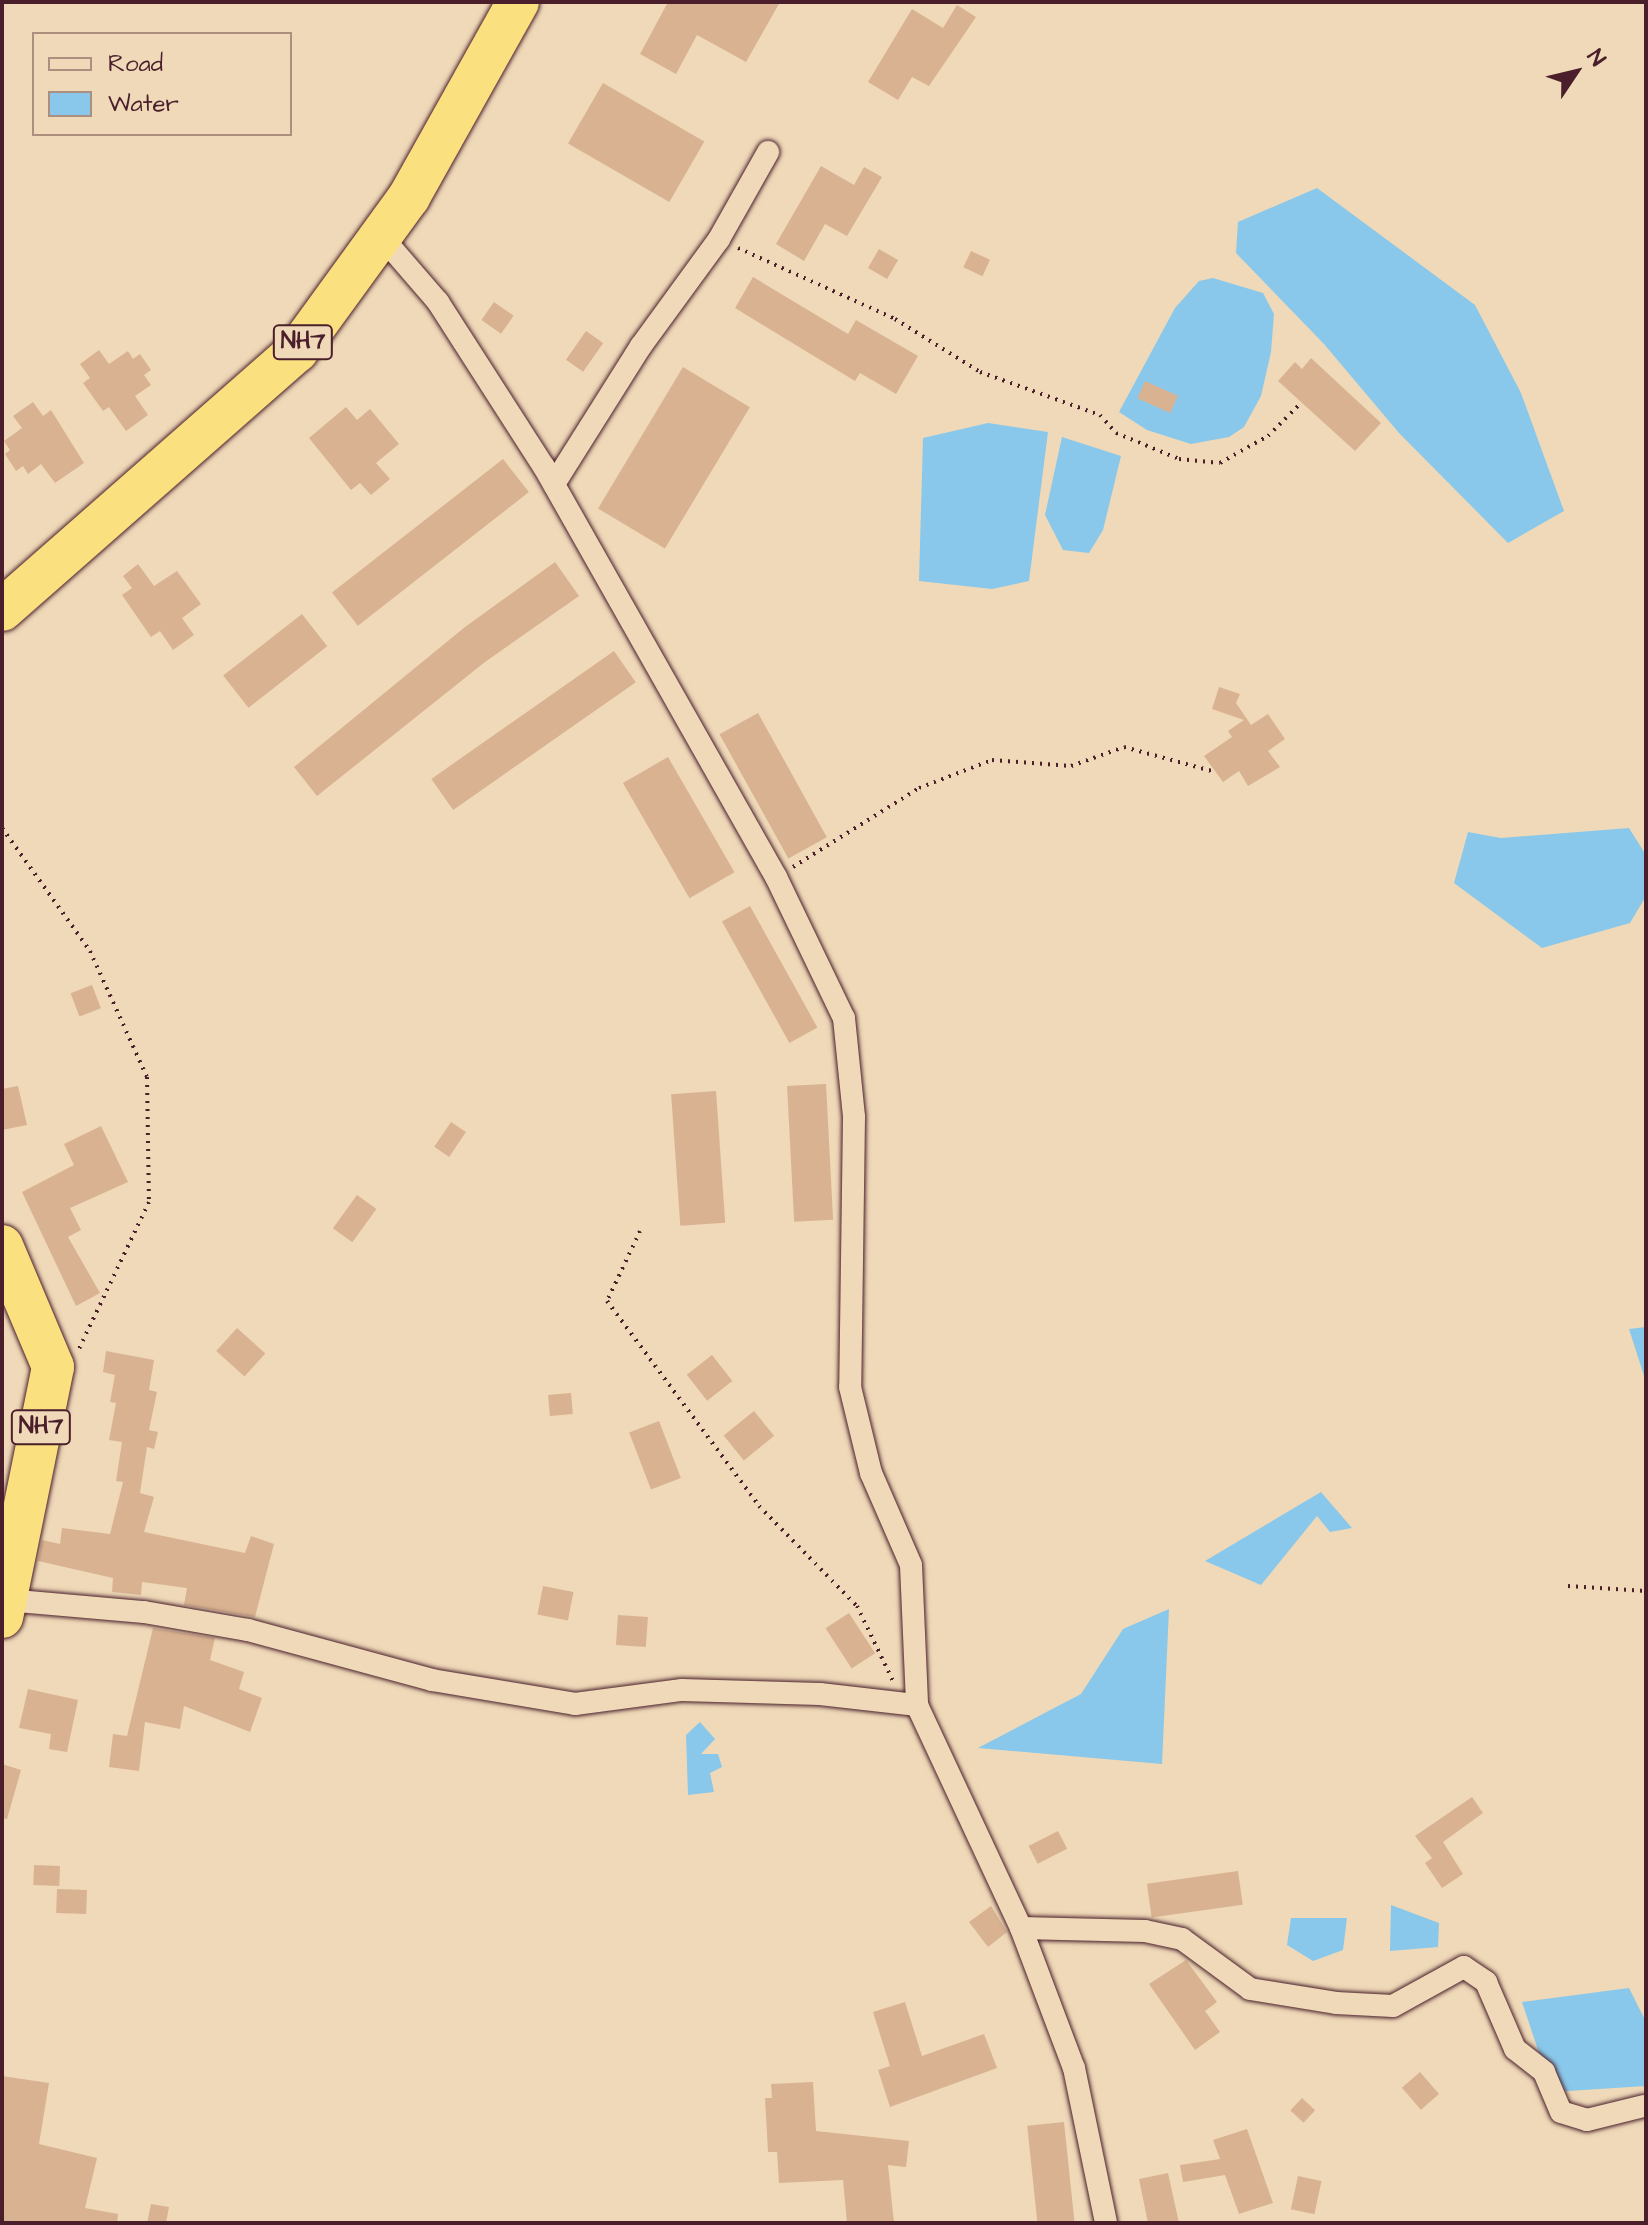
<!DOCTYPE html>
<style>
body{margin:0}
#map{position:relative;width:1648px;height:2225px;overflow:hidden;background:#efd9b8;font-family:"Architects Daughter",sans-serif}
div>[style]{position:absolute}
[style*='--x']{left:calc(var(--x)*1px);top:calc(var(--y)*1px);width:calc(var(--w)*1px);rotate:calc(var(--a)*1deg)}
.water>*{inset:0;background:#89c8ea}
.building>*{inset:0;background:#d9b391;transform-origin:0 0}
.path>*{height:4px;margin-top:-2px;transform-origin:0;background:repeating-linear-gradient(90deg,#4a1f2b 0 2px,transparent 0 8px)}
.roads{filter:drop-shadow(0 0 2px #4a1f2b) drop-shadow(0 0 2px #4a1f2b)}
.street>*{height:22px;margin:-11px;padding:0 11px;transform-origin:11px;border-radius:11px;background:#efd9b8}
.highway>*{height:42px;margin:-21px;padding:0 21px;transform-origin:21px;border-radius:21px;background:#fbe080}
span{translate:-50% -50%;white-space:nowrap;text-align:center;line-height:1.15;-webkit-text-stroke:7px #efd9b8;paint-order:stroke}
.shield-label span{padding:2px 6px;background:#efd9b8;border:2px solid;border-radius:6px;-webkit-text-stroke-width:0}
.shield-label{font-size:24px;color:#4a1f2b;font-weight:700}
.frame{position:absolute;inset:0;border:4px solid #4a1f2b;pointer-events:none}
.legend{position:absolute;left:32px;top:32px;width:260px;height:104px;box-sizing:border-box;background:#efd9b8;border:2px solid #ad8f80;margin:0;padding:10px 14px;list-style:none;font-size:24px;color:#4a1f2b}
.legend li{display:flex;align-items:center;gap:16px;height:40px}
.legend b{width:40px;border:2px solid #ad8f80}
.north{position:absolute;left:1536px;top:32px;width:80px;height:80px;-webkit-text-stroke:6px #efd9b8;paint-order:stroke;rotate:55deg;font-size:22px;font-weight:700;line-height:32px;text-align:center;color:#4a1f2b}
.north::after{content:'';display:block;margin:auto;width:28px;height:36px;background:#4a1f2b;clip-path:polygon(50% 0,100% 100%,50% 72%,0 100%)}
</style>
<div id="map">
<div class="water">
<i style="clip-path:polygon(1317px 188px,1475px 305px,1521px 393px,1564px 511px,1508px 543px,1399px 433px,1324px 344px,1236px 253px,1238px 222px)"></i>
<i style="clip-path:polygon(1213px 278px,1263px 293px,1274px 314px,1271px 352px,1261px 396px,1244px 427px,1229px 437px,1191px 444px,1147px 430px,1119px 412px,1175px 308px,1199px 281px)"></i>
<i style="clip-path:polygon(988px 423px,1048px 432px,1029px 581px,992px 589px,919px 581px,923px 438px)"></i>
<i style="clip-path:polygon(1062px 437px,1121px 456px,1103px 530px,1089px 553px,1063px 550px,1045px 515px)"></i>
<i style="clip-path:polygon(1629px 828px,1646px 855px,1646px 896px,1630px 923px,1542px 948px,1454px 883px,1468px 832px,1501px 838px)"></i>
<i style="clip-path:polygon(1646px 1327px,1646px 1382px,1629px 1329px)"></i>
<i style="clip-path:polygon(1321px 1492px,1352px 1528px,1330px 1532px,1317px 1516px,1261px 1585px,1205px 1561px)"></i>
<i style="clip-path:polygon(1169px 1609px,1162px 1764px,978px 1748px,1081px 1694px,1123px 1629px)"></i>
<i style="clip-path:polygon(700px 1722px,715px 1739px,701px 1754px,718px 1754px,722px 1767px,710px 1773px,714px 1792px,688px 1795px,686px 1735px)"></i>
<i style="clip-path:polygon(1391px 1905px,1439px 1923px,1438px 1947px,1390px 1951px)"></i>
<i style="clip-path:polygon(1291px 1918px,1347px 1918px,1343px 1950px,1313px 1961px,1287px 1945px)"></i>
<i style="clip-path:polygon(1629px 1988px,1646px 2022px,1646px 2086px,1552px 2092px,1522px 2002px)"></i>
</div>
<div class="building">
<i style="clip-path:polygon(668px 2px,780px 2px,746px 62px,697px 35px,676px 74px,640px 54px)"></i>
<i style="clip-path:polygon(957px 5px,976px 17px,929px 86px,912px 77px,898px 100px,868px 82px,912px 9px,943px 28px)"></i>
<i style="left:603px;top:83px;width:117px;height:70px;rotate:30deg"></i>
<i style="clip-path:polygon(821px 166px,854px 185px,864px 167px,882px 177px,847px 236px,825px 224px,804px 261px,776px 244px)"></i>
<i style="left:879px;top:249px;width:22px;height:22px;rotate:30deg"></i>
<i style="left:971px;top:251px;width:21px;height:18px;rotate:25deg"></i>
<i style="clip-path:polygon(753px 277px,848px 334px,856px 320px,918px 356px,896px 394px,860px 373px,855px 381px,735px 308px)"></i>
<i style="left:494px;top:302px;width:24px;height:22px;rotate:35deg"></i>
<i style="left:586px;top:331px;width:21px;height:35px;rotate:35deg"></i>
<i style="clip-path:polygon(99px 350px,109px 364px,128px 351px,133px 359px,140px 354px,151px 370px,144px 375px,151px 385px,135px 396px,148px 415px,126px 431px,109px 407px,103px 411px,83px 383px,90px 378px,80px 364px)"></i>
<i style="clip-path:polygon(1311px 358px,1381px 423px,1355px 451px,1278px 381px,1295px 362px,1302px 369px)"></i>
<i style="left:683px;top:367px;width:78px;height:165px;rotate:31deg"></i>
<i style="left:1145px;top:381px;width:36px;height:19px;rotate:24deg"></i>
<i style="clip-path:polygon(33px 402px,43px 416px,51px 410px,84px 463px,55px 483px,41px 464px,28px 474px,23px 466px,16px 471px,5px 454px,10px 450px,4px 441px,22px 428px,13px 416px)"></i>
<i style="clip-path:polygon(346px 407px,357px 420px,370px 409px,399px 444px,376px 463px,390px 479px,371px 495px,360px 483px,351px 490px,309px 438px)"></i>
<i style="left:503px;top:459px;width:42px;height:217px;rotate:52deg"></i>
<i style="clip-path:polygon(555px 562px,579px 596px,485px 662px,317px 796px,294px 767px,465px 627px)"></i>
<i style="clip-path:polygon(138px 564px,154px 586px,177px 571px,201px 604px,182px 618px,194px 635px,173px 650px,160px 631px,151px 637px,122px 595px,132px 588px,123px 576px)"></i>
<i style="left:302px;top:614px;width:41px;height:100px;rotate:52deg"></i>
<i style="left:614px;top:651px;width:38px;height:223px;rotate:55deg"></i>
<i style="clip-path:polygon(1219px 687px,1240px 694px,1236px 703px,1251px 725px,1268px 714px,1285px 739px,1268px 751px,1280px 767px,1248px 786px,1239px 771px,1223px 782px,1204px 756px,1232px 737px,1228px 731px,1244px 720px,1212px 709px)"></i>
<i style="left:758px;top:713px;width:142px;height:44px;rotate:61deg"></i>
<i style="left:668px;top:757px;width:133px;height:52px;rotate:60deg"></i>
<i style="left:750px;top:906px;width:139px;height:32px;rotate:61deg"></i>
<i style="left:92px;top:985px;width:25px;height:23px;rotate:69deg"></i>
<i style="left:826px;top:1084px;width:136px;height:39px;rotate:87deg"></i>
<i style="clip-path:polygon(18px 1086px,27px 1125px,2px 1130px,2px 1089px)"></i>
<i style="left:716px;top:1091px;width:132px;height:45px;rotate:86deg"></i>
<i style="left:451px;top:1122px;width:18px;height:30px;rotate:34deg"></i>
<i style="clip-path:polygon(101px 1126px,128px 1182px,70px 1208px,81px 1230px,68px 1237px,100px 1293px,76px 1306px,22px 1192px,74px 1165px,64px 1144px)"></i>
<i style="left:357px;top:1195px;width:24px;height:41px;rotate:36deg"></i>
<i style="left:237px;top:1328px;width:38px;height:31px;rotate:42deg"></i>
<i style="clip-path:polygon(106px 1351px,154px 1360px,149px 1390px,157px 1392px,149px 1430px,158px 1432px,154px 1449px,147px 1447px,140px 1493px,154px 1497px,144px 1532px,245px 1553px,251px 1536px,274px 1544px,255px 1617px,184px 1605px,187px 1588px,142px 1582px,141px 1595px,112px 1592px,113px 1578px,38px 1561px,42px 1540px,60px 1544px,62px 1528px,110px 1534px,123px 1482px,116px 1481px,122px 1442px,109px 1440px,116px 1403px,110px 1402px,115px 1375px,103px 1372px)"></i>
<i style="left:712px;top:1355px;width:33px;height:32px;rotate:52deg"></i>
<i style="left:571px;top:1393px;width:21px;height:23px;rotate:85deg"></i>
<i style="left:754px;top:1411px;width:32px;height:39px;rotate:51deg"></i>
<i style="left:659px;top:1421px;width:61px;height:32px;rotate:69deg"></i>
<i style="left:543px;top:1586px;width:31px;height:29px;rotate:11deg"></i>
<i style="left:849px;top:1613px;width:48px;height:28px;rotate:57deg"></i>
<i style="left:618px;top:1615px;width:30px;height:30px;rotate:4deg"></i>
<i style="clip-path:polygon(153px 1628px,215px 1638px,210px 1660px,244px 1672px,239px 1689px,262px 1698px,250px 1732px,184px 1706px,180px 1729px,145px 1722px,139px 1771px,109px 1767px,113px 1734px,127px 1736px)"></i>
<i style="clip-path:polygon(28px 1689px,78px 1700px,67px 1752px,49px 1749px,51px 1734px,19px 1728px)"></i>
<i style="clip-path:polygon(2px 1764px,21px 1770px,7px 1819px,2px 1818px)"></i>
<i style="clip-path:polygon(1472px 1797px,1483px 1813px,1443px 1842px,1463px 1874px,1442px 1888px,1425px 1863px,1432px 1858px,1415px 1836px)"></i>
<i style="left:1058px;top:1831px;width:20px;height:33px;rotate:63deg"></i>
<i style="left:34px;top:1865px;width:26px;height:20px;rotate:2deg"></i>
<i style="left:1238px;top:1871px;width:34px;height:92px;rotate:82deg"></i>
<i style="left:57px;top:1889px;width:30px;height:24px;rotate:2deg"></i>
<i style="clip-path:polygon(991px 1906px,1007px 1932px,988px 1947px,969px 1922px)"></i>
<i style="clip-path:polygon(1186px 1960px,1217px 2002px,1205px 2011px,1220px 2032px,1195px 2050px,1149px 1984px)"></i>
<i style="clip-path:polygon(905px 2002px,922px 2056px,984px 2034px,997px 2068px,890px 2107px,878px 2070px,890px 2066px,873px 2012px)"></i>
<i style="left:1420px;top:2072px;width:29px;height:24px;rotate:49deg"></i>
<i style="clip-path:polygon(2px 2076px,49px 2083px,39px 2144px,97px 2158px,85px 2208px,118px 2214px,117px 2223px,2px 2223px)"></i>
<i style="clip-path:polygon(813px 2082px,816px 2131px,909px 2141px,906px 2167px,888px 2165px,894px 2223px,847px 2223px,843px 2180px,779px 2183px,777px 2152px,768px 2152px,765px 2098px,772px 2098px,771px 2084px)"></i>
<i style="left:1302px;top:2098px;width:18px;height:17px;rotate:43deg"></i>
<i style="left:1064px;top:2122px;width:101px;height:37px;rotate:84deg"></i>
<i style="clip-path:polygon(1247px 2129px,1273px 2203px,1239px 2214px,1225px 2175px,1183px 2182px,1180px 2165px,1220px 2159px,1213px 2140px)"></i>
<i style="clip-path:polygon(1168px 2173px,1179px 2223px,1148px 2223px,1139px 2179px)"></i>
<i style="left:1298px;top:2176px;width:24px;height:34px;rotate:12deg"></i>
<i style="clip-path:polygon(151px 2204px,169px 2207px,166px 2223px,147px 2223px)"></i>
</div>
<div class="path">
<i style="--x:738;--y:248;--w:172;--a:24.3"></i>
<i style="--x:895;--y:319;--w:100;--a:31.9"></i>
<i style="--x:980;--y:372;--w:127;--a:19.7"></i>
<i style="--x:1100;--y:415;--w:24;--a:48"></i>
<i style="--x:1116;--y:433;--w:68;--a:22.4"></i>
<i style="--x:1179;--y:459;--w:41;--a:5.6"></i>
<i style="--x:1220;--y:463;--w:55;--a:-29.4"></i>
<i style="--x:1268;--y:436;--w:45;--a:-45"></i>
<i style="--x:2;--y:828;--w:151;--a:54.4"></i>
<i style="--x:90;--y:951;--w:138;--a:65.7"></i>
<i style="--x:147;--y:1077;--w:125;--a:89.1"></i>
<i style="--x:149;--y:1202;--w:165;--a:115.5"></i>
<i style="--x:793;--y:867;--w:149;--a:-32.1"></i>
<i style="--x:919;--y:788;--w:78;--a:-21"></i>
<i style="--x:992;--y:760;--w:79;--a:4.3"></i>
<i style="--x:1071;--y:766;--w:56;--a:-19.7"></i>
<i style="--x:1124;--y:747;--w:91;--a:15.3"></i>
<i style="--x:640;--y:1231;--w:77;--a:115.2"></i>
<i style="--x:607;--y:1301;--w:255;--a:53.4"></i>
<i style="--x:759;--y:1506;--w:140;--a:45.6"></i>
<i style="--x:857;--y:1606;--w:83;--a:64.4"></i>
<i style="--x:1568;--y:1586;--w:78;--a:3.7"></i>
</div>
<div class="roads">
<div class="street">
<i style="--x:381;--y:236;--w:87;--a:49.2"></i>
<i style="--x:438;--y:302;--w:196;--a:57.3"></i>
<i style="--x:544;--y:467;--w:471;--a:60.5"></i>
<i style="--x:776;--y:877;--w:157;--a:64.3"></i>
<i style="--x:844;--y:1018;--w:100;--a:84.2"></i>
<i style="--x:854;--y:1117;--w:270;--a:90.8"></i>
<i style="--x:850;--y:1387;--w:89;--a:76.3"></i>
<i style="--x:871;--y:1473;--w:100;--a:66.5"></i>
<i style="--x:911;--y:1565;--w:140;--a:87.5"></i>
<i style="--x:917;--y:1705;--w:246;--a:65"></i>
<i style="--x:1021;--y:1928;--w:150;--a:69.3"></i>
<i style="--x:1074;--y:2068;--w:158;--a:78.3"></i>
<i style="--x:554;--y:484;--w:163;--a:-57.8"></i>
<i style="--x:641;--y:346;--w:132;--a:-53.9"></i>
<i style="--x:719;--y:239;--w:100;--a:-60.6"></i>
<i style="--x:6;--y:1600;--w:139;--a:5"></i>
<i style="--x:144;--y:1612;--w:106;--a:9.8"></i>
<i style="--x:248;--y:1630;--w:191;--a:15.2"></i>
<i style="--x:432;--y:1680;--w:145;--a:9.5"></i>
<i style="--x:575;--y:1704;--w:108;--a:-7.5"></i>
<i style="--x:682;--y:1690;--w:138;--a:1.7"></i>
<i style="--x:820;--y:1694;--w:98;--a:6.5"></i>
<i style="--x:1021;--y:1928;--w:124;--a:1.4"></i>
<i style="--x:1145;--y:1931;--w:38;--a:12"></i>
<i style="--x:1182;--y:1939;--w:84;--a:36.3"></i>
<i style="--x:1250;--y:1989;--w:87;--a:9.2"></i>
<i style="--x:1336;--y:2003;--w:57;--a:3"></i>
<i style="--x:1393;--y:2006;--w:81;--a:-28.8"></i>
<i style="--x:1464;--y:1967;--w:27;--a:34"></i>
<i style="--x:1486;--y:1982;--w:73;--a:66.6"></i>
<i style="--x:1515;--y:2049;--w:37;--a:38"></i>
<i style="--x:1544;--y:2072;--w:43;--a:67"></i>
<i style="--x:1561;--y:2112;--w:27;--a:17"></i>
<i style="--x:1587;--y:2120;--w:59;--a:-13.8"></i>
</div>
<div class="highway">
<i style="--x:2;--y:610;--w:393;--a:-41.3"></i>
<i style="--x:297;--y:351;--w:190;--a:-54"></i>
<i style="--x:409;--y:197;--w:223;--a:-60.8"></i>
<i style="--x:2;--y:1246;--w:131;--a:67.1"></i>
<i style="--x:53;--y:1367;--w:255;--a:101.5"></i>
</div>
</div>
<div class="shield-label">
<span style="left:303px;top:342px">NH7</span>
<span style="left:41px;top:1427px">NH7</span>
</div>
<div class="frame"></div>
<ul class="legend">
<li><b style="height:10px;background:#efd9b8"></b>Road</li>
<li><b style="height:22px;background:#89c8ea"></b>Water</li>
</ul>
<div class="north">N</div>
</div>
